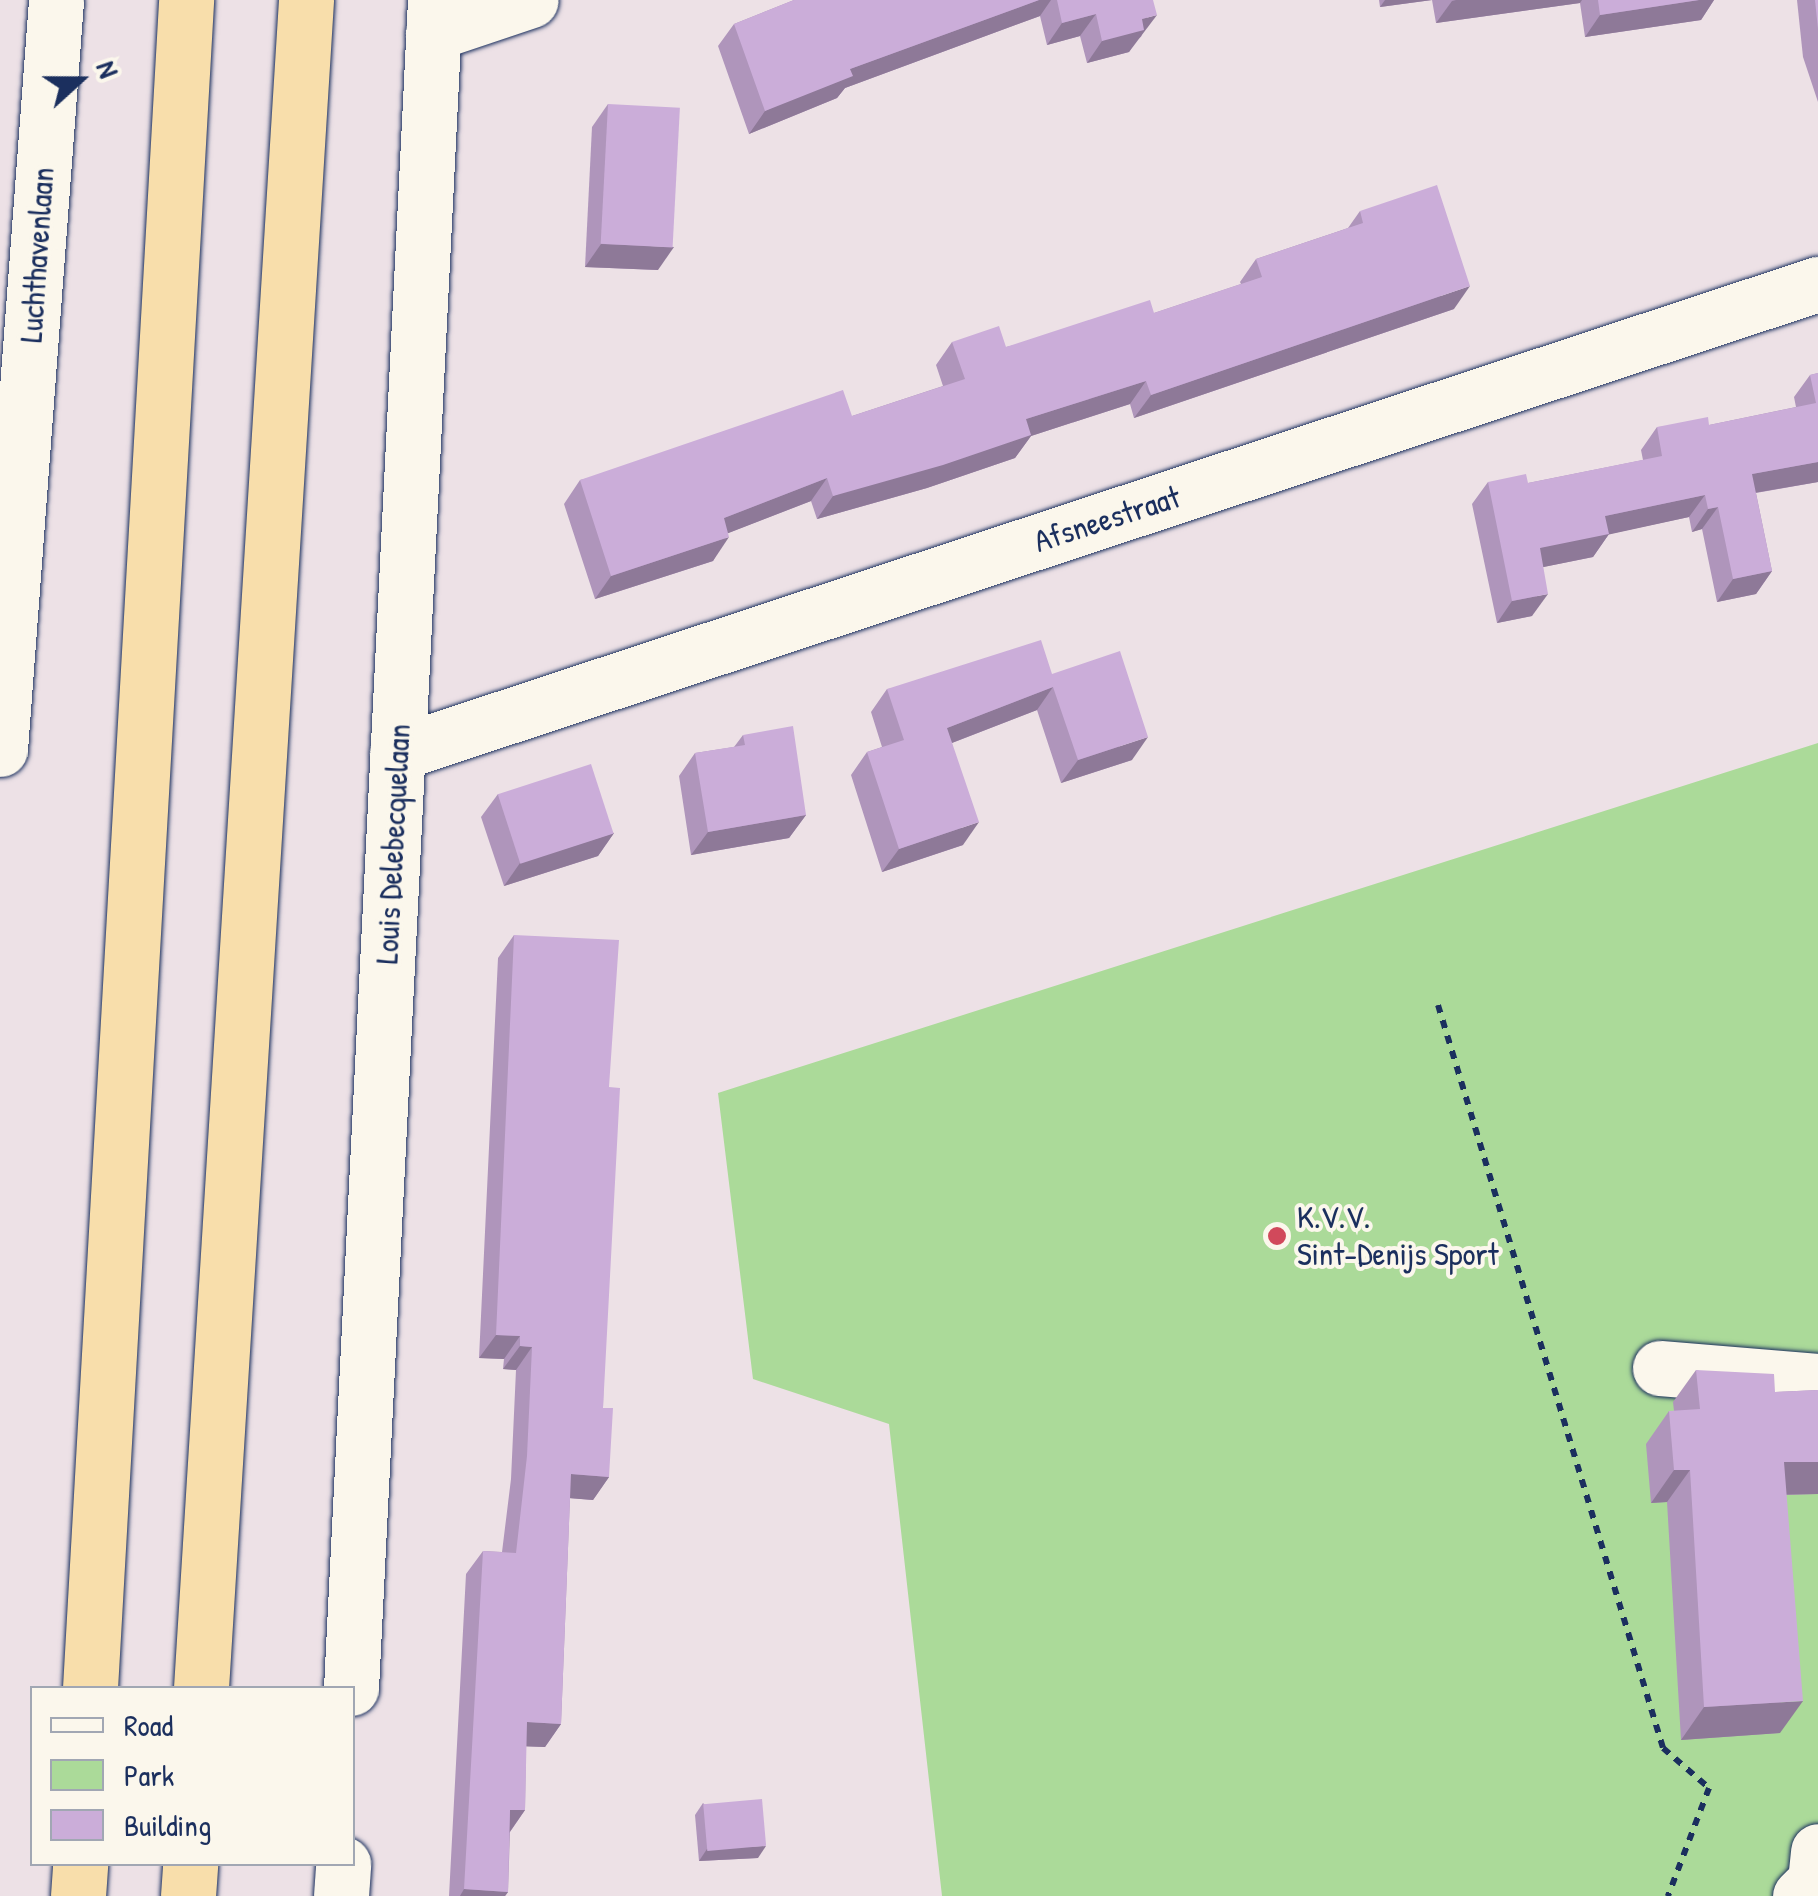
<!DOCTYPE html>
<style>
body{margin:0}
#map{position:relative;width:1818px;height:1896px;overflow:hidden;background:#ede1e6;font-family:"Patrick Hand",sans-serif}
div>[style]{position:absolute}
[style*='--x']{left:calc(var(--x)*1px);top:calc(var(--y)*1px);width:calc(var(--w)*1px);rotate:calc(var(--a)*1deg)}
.green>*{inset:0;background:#abda99}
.path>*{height:6px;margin-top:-3px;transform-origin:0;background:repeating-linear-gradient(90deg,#1b2f5e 0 8px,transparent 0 16px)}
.roads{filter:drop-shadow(0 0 2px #1b2f5e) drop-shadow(0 0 2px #1b2f5e)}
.minor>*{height:55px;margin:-27.5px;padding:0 27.5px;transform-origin:27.5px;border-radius:27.5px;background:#fbf7ec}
.highway>*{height:55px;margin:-27.5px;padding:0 27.5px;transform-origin:27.5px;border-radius:27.5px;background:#f8deab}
.wall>*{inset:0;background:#af95bb}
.shaded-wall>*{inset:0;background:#8e7998}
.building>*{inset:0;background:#cbadd9;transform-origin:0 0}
.dots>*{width:28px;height:28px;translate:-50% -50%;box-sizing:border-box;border:5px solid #fbf7ec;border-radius:50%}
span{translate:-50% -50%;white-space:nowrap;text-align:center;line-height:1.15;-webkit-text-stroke:8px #fbf7ec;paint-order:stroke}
.street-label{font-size:32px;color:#1b2f5e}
.poi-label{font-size:32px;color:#1b2f5e}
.left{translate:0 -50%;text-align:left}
.legend{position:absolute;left:30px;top:1686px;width:325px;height:180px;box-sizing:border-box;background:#fbf7ec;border:2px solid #a1a7b3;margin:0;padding:12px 18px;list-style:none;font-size:30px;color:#1b2f5e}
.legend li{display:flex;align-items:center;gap:20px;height:50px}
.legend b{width:50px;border:2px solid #a1a7b3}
.north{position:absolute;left:30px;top:30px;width:100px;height:100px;-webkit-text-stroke:8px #fbf7ec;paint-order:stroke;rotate:69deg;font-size:28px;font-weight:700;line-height:40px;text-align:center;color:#1b2f5e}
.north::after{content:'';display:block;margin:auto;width:35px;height:45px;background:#1b2f5e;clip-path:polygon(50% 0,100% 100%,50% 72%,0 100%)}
</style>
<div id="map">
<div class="green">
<i style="clip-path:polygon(1818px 743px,1818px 1896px,942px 1896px,889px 1424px,753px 1379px,718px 1093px)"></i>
</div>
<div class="path">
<i style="--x:1438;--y:1005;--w:776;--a:73.15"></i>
<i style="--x:1663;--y:1748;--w:61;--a:41"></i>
<i style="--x:1709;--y:1788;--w:116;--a:110.8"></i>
</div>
<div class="roads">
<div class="minor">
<i style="--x:433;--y:33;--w:103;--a:-18.6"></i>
<i style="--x:0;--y:749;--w:751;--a:-85.72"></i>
<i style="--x:397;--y:753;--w:1496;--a:-18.27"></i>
<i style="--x:1660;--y:1368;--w:159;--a:4.7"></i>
<i style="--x:351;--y:1688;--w:1690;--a:-87.15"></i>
<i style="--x:341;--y:1896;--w:32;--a:-86"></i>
<i style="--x:1800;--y:1896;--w:21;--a:-45"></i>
<i style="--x:1815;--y:1881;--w:30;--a:-84"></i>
</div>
<div class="highway">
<i style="--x:90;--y:1688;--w:1691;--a:-86.74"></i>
<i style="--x:201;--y:1688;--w:1691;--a:-86.44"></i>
<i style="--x:78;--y:1896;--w:32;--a:-86"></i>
<i style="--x:188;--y:1896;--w:32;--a:-86"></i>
</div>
</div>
<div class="wall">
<i style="clip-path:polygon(794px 0,1153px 0,1141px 37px,1138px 38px,1129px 52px,1087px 63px,1080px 36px,1047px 45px,1040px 16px,845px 88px,837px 98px,749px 134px,718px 46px,734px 24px)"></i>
<i style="clip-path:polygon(1379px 0,1714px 0,1701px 20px,1585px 37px,1580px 3px,1436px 23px,1432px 0,1380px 7px)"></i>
<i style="clip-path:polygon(1797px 0,1818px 0,1818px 102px,1803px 57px)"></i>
<i style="clip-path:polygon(608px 104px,658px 270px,585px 267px,592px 127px)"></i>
<i style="clip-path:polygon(1360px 211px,1454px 309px,1134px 418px,1130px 404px,1031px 436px,1015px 458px,927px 488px,817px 519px,811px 501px,728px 533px,713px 561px,595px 599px,564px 504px,580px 480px,852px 416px,943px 386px,936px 365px,952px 342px,1006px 347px,1154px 313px,1241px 284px,1240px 282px,1256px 259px,1348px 228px)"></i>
<i style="clip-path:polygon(1818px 373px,1818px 482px,1756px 493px,1772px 571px,1756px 594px,1717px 602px,1702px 529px,1692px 532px,1689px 517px,1609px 534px,1593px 557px,1543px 567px,1532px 616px,1497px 623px,1472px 504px,1488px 482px,1528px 483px,1643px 460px,1641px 450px,1657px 427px,1709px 425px,1796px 407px,1794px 397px,1810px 375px)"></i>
<i style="clip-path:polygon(1052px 674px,1132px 760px,1061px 783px,1037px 710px,952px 743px,963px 845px,882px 872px,851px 775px,867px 752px,882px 747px,871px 712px,887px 689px)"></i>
<i style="clip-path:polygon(743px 735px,806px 815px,789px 838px,691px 855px,679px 776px,695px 753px,734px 747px)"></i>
<i style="clip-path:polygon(498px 794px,614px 833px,598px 856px,504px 886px,481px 817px)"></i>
<i style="clip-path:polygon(514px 935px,609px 1087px,603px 1408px,609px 1477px,593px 1500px,570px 1498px,561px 1724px,545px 1747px,526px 1746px,525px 1810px,510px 1832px,508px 1892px,505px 1896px,449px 1896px,466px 1574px,483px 1551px,502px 1552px,511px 1479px,516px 1370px,503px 1369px,504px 1359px,479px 1358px,498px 958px)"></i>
<i style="clip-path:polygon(1696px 1370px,1775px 1392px,1818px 1390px,1818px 1494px,1786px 1495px,1780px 1733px,1681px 1740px,1667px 1502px,1651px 1503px,1646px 1444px,1669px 1411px,1674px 1411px,1673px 1402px)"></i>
<i style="clip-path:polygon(703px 1803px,758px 1858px,699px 1861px,695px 1815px)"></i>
</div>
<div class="shaded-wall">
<i style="clip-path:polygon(1039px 0,1051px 0,1040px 16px,845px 88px,837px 98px,749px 134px,765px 111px,850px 69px)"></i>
<i style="clip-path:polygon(1385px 0,1432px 0,1380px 7px)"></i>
<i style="clip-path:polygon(1456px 0,1582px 0,1580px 3px,1436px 23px,1452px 1px)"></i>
<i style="clip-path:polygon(1699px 0,1714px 0,1701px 20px,1585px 37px,1600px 15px)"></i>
<i style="clip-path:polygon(1096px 14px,1080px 36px,1047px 45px,1062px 23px)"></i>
<i style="clip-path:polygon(1157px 15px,1129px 52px,1087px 63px,1102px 41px,1142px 19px)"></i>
<i style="clip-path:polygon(601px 244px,674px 247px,658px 270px,585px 267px)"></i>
<i style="clip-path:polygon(1470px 286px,1454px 309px,1134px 418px,1151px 395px)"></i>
<i style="clip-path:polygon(1146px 381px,1130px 404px,1031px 436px,1015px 458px,927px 488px,817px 519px,833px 496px,1026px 419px)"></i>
<i style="clip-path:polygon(1818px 462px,1818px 482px,1736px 496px,1752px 474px)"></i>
<i style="clip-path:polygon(827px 478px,811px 501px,708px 541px,724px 518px)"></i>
<i style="clip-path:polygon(1705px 495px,1689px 517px,1593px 538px,1609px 534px,1593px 557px,1524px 571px,1540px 548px,1605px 516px)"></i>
<i style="clip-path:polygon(1718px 507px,1702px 529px,1692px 532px,1708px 509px)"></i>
<i style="clip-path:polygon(729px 537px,713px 561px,595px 599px,611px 576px)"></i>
<i style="clip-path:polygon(1772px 571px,1756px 594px,1717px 602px,1733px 579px)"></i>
<i style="clip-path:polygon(1548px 594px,1532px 616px,1497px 623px,1512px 601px)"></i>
<i style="clip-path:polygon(1053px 687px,1037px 710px,931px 751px,947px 728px)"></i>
<i style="clip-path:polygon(1148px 737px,1132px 760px,1061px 783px,1078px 760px)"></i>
<i style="clip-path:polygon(806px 815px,789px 838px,691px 855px,708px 832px)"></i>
<i style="clip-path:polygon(979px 822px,963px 845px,882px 872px,899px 849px)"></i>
<i style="clip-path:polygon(614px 833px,598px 856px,504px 886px,520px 863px)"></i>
<i style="clip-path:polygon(496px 1335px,520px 1336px,504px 1359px,479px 1358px)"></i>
<i style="clip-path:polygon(520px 1346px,532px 1347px,516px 1370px,503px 1369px)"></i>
<i style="clip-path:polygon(1784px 1462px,1818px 1462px,1818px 1494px,1761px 1495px)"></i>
<i style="clip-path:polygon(1674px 1470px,1690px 1470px,1667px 1502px,1651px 1503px)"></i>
<i style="clip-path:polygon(571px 1474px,609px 1477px,593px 1500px,555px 1497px)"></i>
<i style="clip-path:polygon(1803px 1701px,1780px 1733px,1681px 1740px,1704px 1707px)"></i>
<i style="clip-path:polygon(527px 1722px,561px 1724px,545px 1747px,511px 1746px)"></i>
<i style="clip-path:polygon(510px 1810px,525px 1810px,509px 1833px)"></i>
<i style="clip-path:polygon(766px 1846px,758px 1858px,699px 1861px,707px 1849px)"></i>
<i style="clip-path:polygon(464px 1889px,508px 1892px,505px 1896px,460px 1896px)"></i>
</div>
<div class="building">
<i style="clip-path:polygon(794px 0,1039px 0,850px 69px,853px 76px,765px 111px,734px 24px)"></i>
<i style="clip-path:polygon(1057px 0,1153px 0,1157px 15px,1142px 19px,1144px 30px,1102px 41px,1096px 14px,1062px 23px)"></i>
<i style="clip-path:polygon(1598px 0,1699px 0,1600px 15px)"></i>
<i style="clip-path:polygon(1815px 0,1818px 0,1818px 29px)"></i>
<i style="left:608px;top:104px;width:72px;height:140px;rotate:3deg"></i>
<i style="clip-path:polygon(1437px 185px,1470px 286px,1151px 395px,1146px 381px,1026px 419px,1031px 435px,943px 465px,833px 496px,827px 478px,724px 518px,729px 537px,611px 576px,580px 480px,843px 390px,852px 416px,965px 379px,952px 342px,999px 326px,1006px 347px,1150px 300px,1154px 313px,1262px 277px,1256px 259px,1363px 223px,1360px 211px)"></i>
<i style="clip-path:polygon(1818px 373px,1818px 462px,1752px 474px,1772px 571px,1733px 579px,1718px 507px,1708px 509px,1705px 495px,1605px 516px,1609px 534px,1540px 548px,1548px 594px,1512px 601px,1488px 482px,1526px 474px,1528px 483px,1662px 456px,1657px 427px,1708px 417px,1709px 425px,1816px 403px,1810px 375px)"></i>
<i style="clip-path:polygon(1041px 640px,1052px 674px,1120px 651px,1148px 737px,1078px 760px,1053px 687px,947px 728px,979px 822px,899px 849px,867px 752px,904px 740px,887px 689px)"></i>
<i style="clip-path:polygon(793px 726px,806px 815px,708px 832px,695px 753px,745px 745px,743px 735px)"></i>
<i style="left:591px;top:764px;width:73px;height:98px;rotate:72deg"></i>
<i style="clip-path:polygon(514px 935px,619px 940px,609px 1087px,620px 1088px,603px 1408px,613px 1408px,609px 1477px,571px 1474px,561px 1724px,527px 1722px,525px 1810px,510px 1810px,508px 1892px,464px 1889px,483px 1551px,516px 1553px,527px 1456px,532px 1347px,520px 1346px,520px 1336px,496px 1335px)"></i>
<i style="clip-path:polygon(1696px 1370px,1774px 1374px,1775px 1392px,1818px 1390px,1818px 1462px,1784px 1462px,1803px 1701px,1704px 1707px,1690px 1470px,1674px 1470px,1669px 1411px,1700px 1409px)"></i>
<i style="left:762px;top:1799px;width:47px;height:59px;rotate:85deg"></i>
</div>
<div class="dots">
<i style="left:1277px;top:1236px;background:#d1495b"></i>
</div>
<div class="street-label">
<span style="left:37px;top:255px;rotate:-86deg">Luchthavenlaan</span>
<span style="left:1107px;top:519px;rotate:-18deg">Afsneestraat</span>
<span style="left:393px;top:844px;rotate:-87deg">Louis Delebecquelaan</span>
</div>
<div class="poi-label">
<span class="left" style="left:1297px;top:1236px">K.V.V.<br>Sint-Denijs Sport</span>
</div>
<ul class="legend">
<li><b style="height:12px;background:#fbf7ec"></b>Road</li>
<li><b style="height:28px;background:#abda99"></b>Park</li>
<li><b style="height:28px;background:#cbadd9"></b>Building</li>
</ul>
<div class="north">N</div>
</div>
